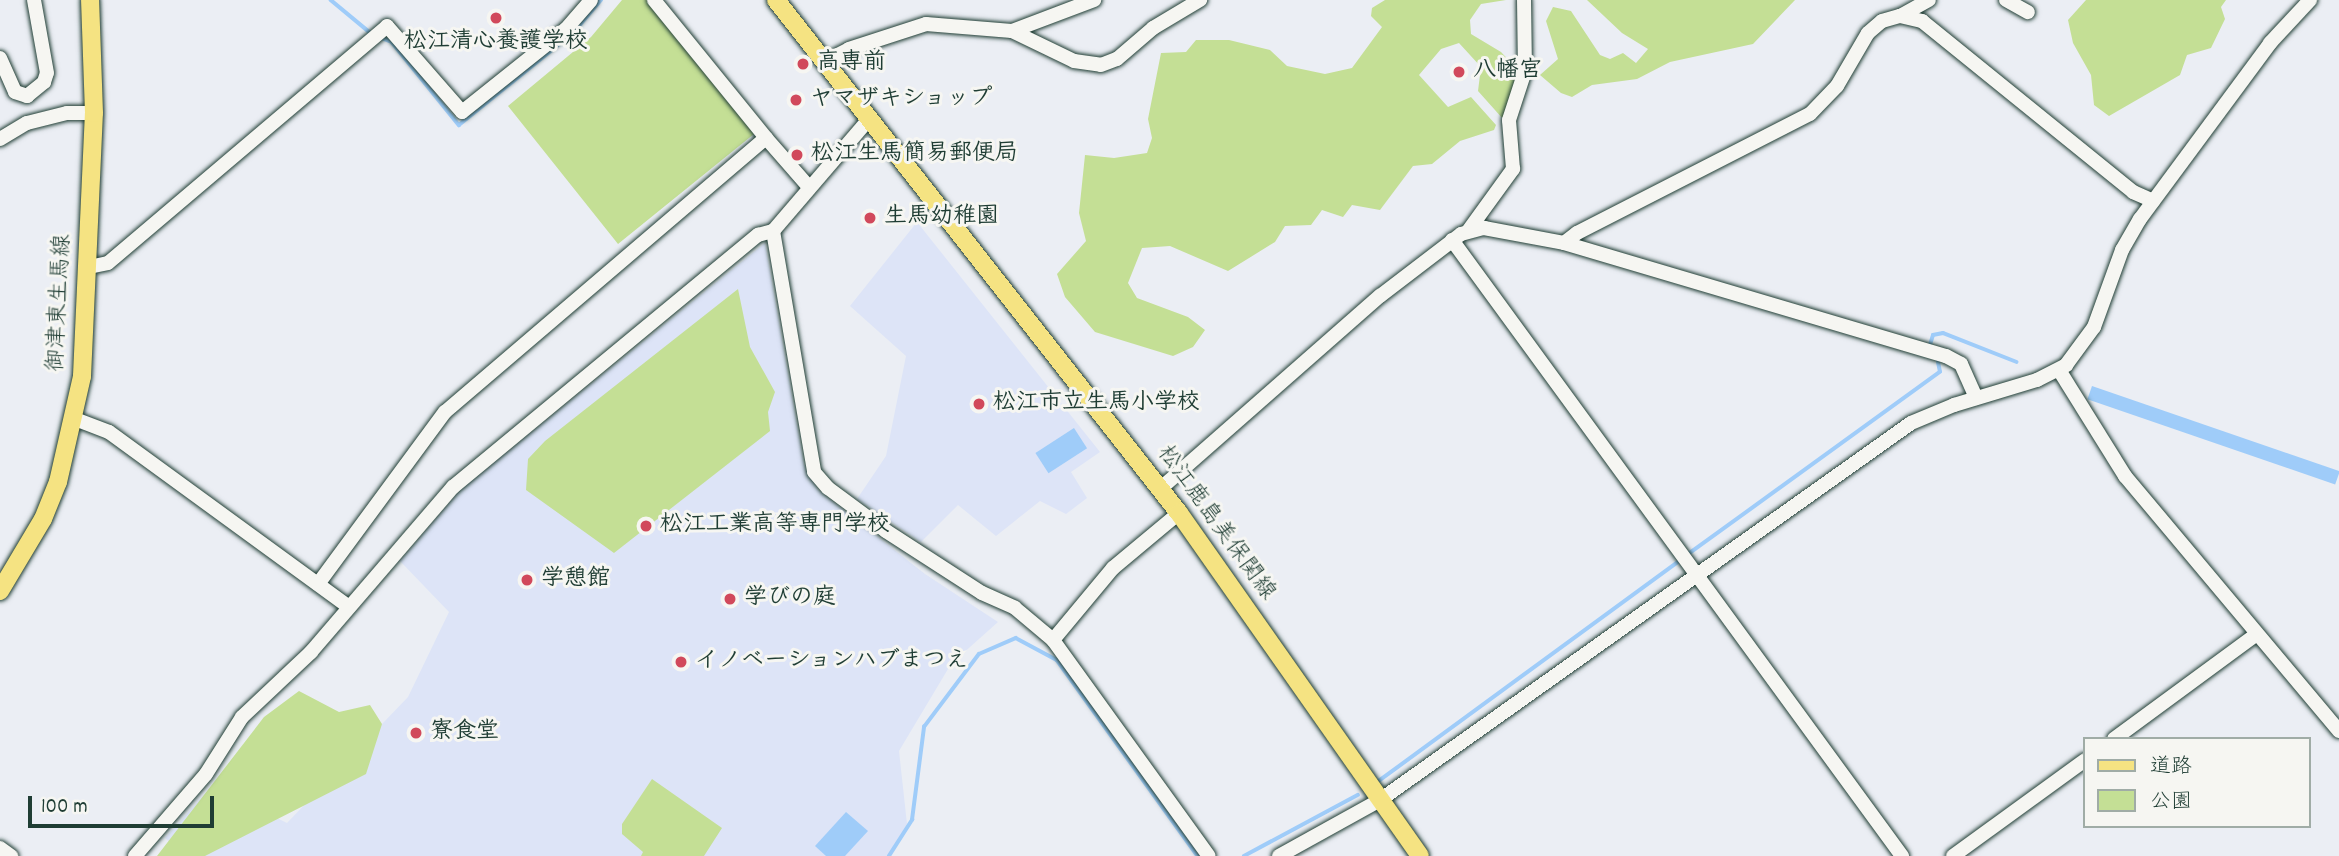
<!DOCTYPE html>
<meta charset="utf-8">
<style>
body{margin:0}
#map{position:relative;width:2339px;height:856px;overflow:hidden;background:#ebeef4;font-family:Dekko,"Klee One",sans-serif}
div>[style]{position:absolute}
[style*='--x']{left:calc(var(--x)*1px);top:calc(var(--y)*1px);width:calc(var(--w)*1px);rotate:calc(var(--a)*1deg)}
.built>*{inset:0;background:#dde4f7}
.green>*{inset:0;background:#c4df95}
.water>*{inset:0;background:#9fccf9;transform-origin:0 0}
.stream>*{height:3.5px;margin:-1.75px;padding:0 1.75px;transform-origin:1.75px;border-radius:1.75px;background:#9fccf9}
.roads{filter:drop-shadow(0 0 2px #1f3d34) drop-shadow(0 0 2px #1f3d34)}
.minor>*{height:14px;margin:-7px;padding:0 7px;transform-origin:7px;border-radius:7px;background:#f6f6f2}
.major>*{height:18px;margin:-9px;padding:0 9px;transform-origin:9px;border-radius:9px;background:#f5e382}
.dots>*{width:19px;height:19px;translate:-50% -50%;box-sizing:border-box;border:4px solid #f6f6f2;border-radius:50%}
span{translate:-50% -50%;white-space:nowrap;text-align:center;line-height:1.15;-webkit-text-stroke:6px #f6f6f2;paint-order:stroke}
.poi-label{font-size:23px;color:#1f3d34;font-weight:700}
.left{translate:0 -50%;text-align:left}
.street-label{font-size:23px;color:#1f3d34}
.legend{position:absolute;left:2083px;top:737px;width:228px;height:91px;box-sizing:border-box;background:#f6f6f2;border:2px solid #a0aca6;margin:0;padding:9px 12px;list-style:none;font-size:21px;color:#1f3d34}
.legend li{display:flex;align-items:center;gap:14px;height:35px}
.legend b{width:35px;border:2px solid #a0aca6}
.scale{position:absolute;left:28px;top:796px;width:186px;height:32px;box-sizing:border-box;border:4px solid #1f3d34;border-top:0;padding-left:9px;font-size:21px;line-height:24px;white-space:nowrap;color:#1f3d34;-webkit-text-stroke:5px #f6f6f2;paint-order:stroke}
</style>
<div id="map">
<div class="built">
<i style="clip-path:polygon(917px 222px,1100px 452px,1071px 472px,1087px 498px,1066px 514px,1040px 501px,996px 536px,958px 505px,921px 542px,857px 499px,886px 456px,906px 356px,850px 306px)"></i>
<i style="clip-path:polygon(765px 243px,804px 465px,818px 490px,925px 574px,998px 622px,951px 664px,899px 751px,907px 824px,888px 856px,187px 856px,165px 838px,212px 786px,287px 823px,408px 697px,449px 612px,400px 561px,460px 490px)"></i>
</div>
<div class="green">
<i style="clip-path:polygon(622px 0,648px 0,754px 134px,618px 244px,508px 106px,591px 37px)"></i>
<i style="clip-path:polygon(1385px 0,1506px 0,1481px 4px,1470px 20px,1471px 34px,1501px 52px,1518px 70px,1503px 119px,1478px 91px,1481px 67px,1459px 43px,1441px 49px,1419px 75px,1448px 107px,1471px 97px,1496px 125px,1494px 130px,1460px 141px,1432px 164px,1413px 166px,1380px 210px,1352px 205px,1343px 217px,1322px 210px,1311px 225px,1285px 226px,1275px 242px,1228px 271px,1170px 246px,1142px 248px,1128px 283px,1137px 298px,1188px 317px,1205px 330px,1193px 347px,1173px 356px,1095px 332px,1065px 297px,1057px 274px,1086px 241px,1079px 213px,1085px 155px,1114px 158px,1147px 153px,1152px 138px,1148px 119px,1161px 53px,1186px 52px,1196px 40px,1229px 40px,1270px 50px,1287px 66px,1325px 74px,1352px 68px,1382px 27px,1371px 16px,1372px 8px)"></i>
<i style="clip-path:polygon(1587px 0,1795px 0,1753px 44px,1670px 62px,1637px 79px,1592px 85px,1572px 97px,1561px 93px,1540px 75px,1558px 59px,1546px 21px,1553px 7px,1571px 11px,1600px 55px,1610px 59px,1623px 53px,1636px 63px,1648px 49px,1622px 33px)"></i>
<i style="clip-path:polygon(2086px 0,2226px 0,2221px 7px,2225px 19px,2211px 48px,2187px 55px,2180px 75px,2109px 116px,2094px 105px,2091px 75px,2073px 43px,2068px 20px)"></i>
<i style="clip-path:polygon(738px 289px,750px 347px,775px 392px,768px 412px,770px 431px,614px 553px,526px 490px,528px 459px,545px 441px)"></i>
<i style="clip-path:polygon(299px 691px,339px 712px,370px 705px,382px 724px,366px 774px,205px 856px,157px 856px,264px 717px)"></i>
<i style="clip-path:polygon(652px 779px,722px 828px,704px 856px,641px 856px,643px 852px,622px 834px,622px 824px)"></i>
</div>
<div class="water">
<i style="left:2092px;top:386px;width:262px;height:14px;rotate:19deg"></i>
<i style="left:1074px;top:428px;width:24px;height:46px;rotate:57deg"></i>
<i style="clip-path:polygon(846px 812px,868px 831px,845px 856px,826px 856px,815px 846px)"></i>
</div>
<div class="stream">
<i style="--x:331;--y:0;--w:53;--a:39.7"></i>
<i style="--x:379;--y:37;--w:14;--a:21"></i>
<i style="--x:392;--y:42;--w:107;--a:51.1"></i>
<i style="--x:459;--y:125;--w:146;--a:-38.9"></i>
<i style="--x:573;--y:33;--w:43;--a:-49.7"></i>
<i style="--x:1930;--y:345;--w:10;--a:-73"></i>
<i style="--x:1933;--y:335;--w:10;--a:-11"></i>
<i style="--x:1943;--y:333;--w:79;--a:21.4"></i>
<i style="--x:1687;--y:555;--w:312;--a:-35.9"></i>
<i style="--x:1940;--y:372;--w:14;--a:-102"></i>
<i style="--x:1376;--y:783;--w:378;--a:-36.2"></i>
<i style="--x:889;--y:856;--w:43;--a:-57.4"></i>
<i style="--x:912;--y:820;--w:94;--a:-82.6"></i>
<i style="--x:924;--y:727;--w:91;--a:-53"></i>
<i style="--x:979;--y:654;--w:40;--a:-23.4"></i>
<i style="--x:1016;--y:638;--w:47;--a:28.2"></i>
<i style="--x:1057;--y:660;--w:241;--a:54.3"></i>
<i style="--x:1244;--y:856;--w:129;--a:-28.2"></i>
</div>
<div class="roads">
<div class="minor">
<i style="--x:654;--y:0;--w:178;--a:50.9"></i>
<i style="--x:2006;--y:0;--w:25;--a:29"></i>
<i style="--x:1900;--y:16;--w:33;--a:-29"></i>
<i style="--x:1012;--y:31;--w:69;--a:25.8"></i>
<i style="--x:1074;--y:61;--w:27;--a:8"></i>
<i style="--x:1101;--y:65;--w:17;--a:-21"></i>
<i style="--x:1117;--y:59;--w:48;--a:-40.7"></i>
<i style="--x:1153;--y:28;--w:55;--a:-30.8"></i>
<i style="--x:0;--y:58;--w:37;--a:66"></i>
<i style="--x:15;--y:92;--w:13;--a:18"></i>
<i style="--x:27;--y:96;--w:22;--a:-39"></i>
<i style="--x:44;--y:82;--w:9;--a:-72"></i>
<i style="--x:47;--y:73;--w:74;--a:-100.1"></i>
<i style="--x:824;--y:62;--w:28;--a:-27"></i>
<i style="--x:849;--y:49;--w:81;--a:-18"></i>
<i style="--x:926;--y:24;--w:86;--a:4.7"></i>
<i style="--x:1012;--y:31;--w:88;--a:-20.7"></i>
<i style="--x:869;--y:119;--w:148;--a:130.6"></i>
<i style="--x:773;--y:231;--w:244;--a:80.3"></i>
<i style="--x:814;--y:472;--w:21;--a:49"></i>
<i style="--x:828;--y:488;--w:72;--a:36.6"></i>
<i style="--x:886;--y:531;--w:114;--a:32.9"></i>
<i style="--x:982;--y:593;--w:36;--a:24"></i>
<i style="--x:1015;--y:608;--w:50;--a:40.1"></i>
<i style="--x:1053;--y:640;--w:266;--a:54.2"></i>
<i style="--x:0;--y:139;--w:31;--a:-31"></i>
<i style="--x:27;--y:123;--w:41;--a:-14"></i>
<i style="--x:67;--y:113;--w:27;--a:0"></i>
<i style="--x:1468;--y:231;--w:77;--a:-54"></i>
<i style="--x:1513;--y:169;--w:49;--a:-94.7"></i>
<i style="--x:1509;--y:120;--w:52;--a:-71.9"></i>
<i style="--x:1525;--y:71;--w:71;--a:-90.8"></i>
<i style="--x:1452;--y:240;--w:763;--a:53.85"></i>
<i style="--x:1564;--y:243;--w:16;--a:-38"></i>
<i style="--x:1577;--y:233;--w:262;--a:-27.1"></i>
<i style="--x:1810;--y:114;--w:39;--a:-46"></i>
<i style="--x:1837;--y:86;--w:61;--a:-59.7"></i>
<i style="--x:1868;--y:33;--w:18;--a:-41"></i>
<i style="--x:1882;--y:21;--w:19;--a:-16"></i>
<i style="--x:1900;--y:16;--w:23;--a:13"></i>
<i style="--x:1922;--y:21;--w:272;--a:39"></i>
<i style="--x:2133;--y:192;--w:22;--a:24"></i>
<i style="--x:89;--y:267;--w:19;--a:-12"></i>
<i style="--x:108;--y:263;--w:366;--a:-40.3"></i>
<i style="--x:387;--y:26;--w:114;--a:48.9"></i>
<i style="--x:462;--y:112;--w:133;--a:-38.6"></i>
<i style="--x:566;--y:29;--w:38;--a:-49"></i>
<i style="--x:2059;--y:370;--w:125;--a:58.1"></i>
<i style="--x:2125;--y:476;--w:333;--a:50"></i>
<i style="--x:75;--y:419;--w:36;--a:21"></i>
<i style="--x:109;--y:432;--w:297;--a:36.1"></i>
<i style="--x:1160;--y:489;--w:293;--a:-41.3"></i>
<i style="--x:1380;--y:296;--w:102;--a:-37.4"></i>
<i style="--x:1461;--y:234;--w:24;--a:-15"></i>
<i style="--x:1484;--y:228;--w:81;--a:10.6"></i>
<i style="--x:1564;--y:243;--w:398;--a:16.5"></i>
<i style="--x:1946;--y:356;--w:17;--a:28"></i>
<i style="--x:1961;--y:364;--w:37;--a:66"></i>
<i style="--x:318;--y:584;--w:214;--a:-53.6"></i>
<i style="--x:445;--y:412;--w:422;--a:-40.5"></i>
<i style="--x:766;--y:138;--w:64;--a:48.8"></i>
<i style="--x:1053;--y:640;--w:94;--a:-50.2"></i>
<i style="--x:1113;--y:568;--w:86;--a:-39.8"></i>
<i style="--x:2114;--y:739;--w:177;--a:-36.3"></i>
<i style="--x:0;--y:848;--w:14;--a:36"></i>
<i style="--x:135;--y:856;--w:108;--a:-49.1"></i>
<i style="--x:206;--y:774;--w:67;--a:-57.7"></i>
<i style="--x:242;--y:717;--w:95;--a:-43.3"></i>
<i style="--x:311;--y:652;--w:218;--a:-49.3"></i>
<i style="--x:453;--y:487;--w:396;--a:-39.6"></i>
<i style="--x:758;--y:235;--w:16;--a:-15"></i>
<i style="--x:1279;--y:856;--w:115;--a:-29"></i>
<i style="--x:1380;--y:800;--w:651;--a:-35.37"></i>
<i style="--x:1911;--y:423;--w:47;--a:-22.7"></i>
<i style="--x:1954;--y:405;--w:87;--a:-16.8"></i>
<i style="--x:2037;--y:380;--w:33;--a:-27"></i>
<i style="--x:2066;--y:365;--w:47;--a:-53.6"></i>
<i style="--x:2094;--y:327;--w:82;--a:-70"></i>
<i style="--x:2122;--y:250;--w:36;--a:-60"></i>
<i style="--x:2140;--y:219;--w:219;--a:-53.5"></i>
<i style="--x:2270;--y:43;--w:59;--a:-47.1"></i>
<i style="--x:1953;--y:856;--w:163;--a:-36"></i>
</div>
<div class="major">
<i style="--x:776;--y:0;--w:652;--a:51.85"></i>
<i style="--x:1179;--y:513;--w:419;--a:54.9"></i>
<i style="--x:0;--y:591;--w:84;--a:-59.2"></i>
<i style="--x:43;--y:519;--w:40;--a:-68"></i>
<i style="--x:58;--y:482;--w:109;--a:-77.2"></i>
<i style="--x:82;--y:376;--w:263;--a:-87.4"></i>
<i style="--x:94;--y:113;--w:113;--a:-92"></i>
</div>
</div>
<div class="dots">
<i style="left:496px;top:18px;background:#d1495b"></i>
<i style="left:803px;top:64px;background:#d1495b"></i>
<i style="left:1459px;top:72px;background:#d1495b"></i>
<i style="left:796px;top:100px;background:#d1495b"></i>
<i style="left:797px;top:155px;background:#d1495b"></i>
<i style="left:870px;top:218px;background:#d1495b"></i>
<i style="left:979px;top:404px;background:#d1495b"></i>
<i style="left:646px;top:526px;background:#d1495b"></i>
<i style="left:527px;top:580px;background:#d1495b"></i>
<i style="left:730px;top:599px;background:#d1495b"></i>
<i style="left:681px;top:662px;background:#d1495b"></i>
<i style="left:416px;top:733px;background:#d1495b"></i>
</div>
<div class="poi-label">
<span style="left:496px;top:43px">松江清心養護学校</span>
<span class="left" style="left:817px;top:64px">高専前</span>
<span class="left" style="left:1473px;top:72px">八幡宮</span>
<span class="left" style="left:810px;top:100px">ヤマザキショップ</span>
<span class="left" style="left:811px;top:155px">松江生馬簡易郵便局</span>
<span class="left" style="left:884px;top:218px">生馬幼稚園</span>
<span class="left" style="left:993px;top:404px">松江市立生馬小学校</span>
<span class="left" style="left:660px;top:526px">松江工業高等専門学校</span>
<span class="left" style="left:541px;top:580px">学憩館</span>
<span class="left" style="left:744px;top:599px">学びの庭</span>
<span class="left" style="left:695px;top:662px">イノベーションハブまつえ</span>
<span class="left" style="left:430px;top:733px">寮食堂</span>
</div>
<div class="street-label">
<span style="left:61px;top:303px;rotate:-87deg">御津東生馬線</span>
<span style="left:1215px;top:524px;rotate:54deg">松江鹿島美保関線</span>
</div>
<ul class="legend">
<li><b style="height:9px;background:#f5e382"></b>道路</li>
<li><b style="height:19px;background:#c4df95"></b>公園</li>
</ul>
<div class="scale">100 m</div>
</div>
